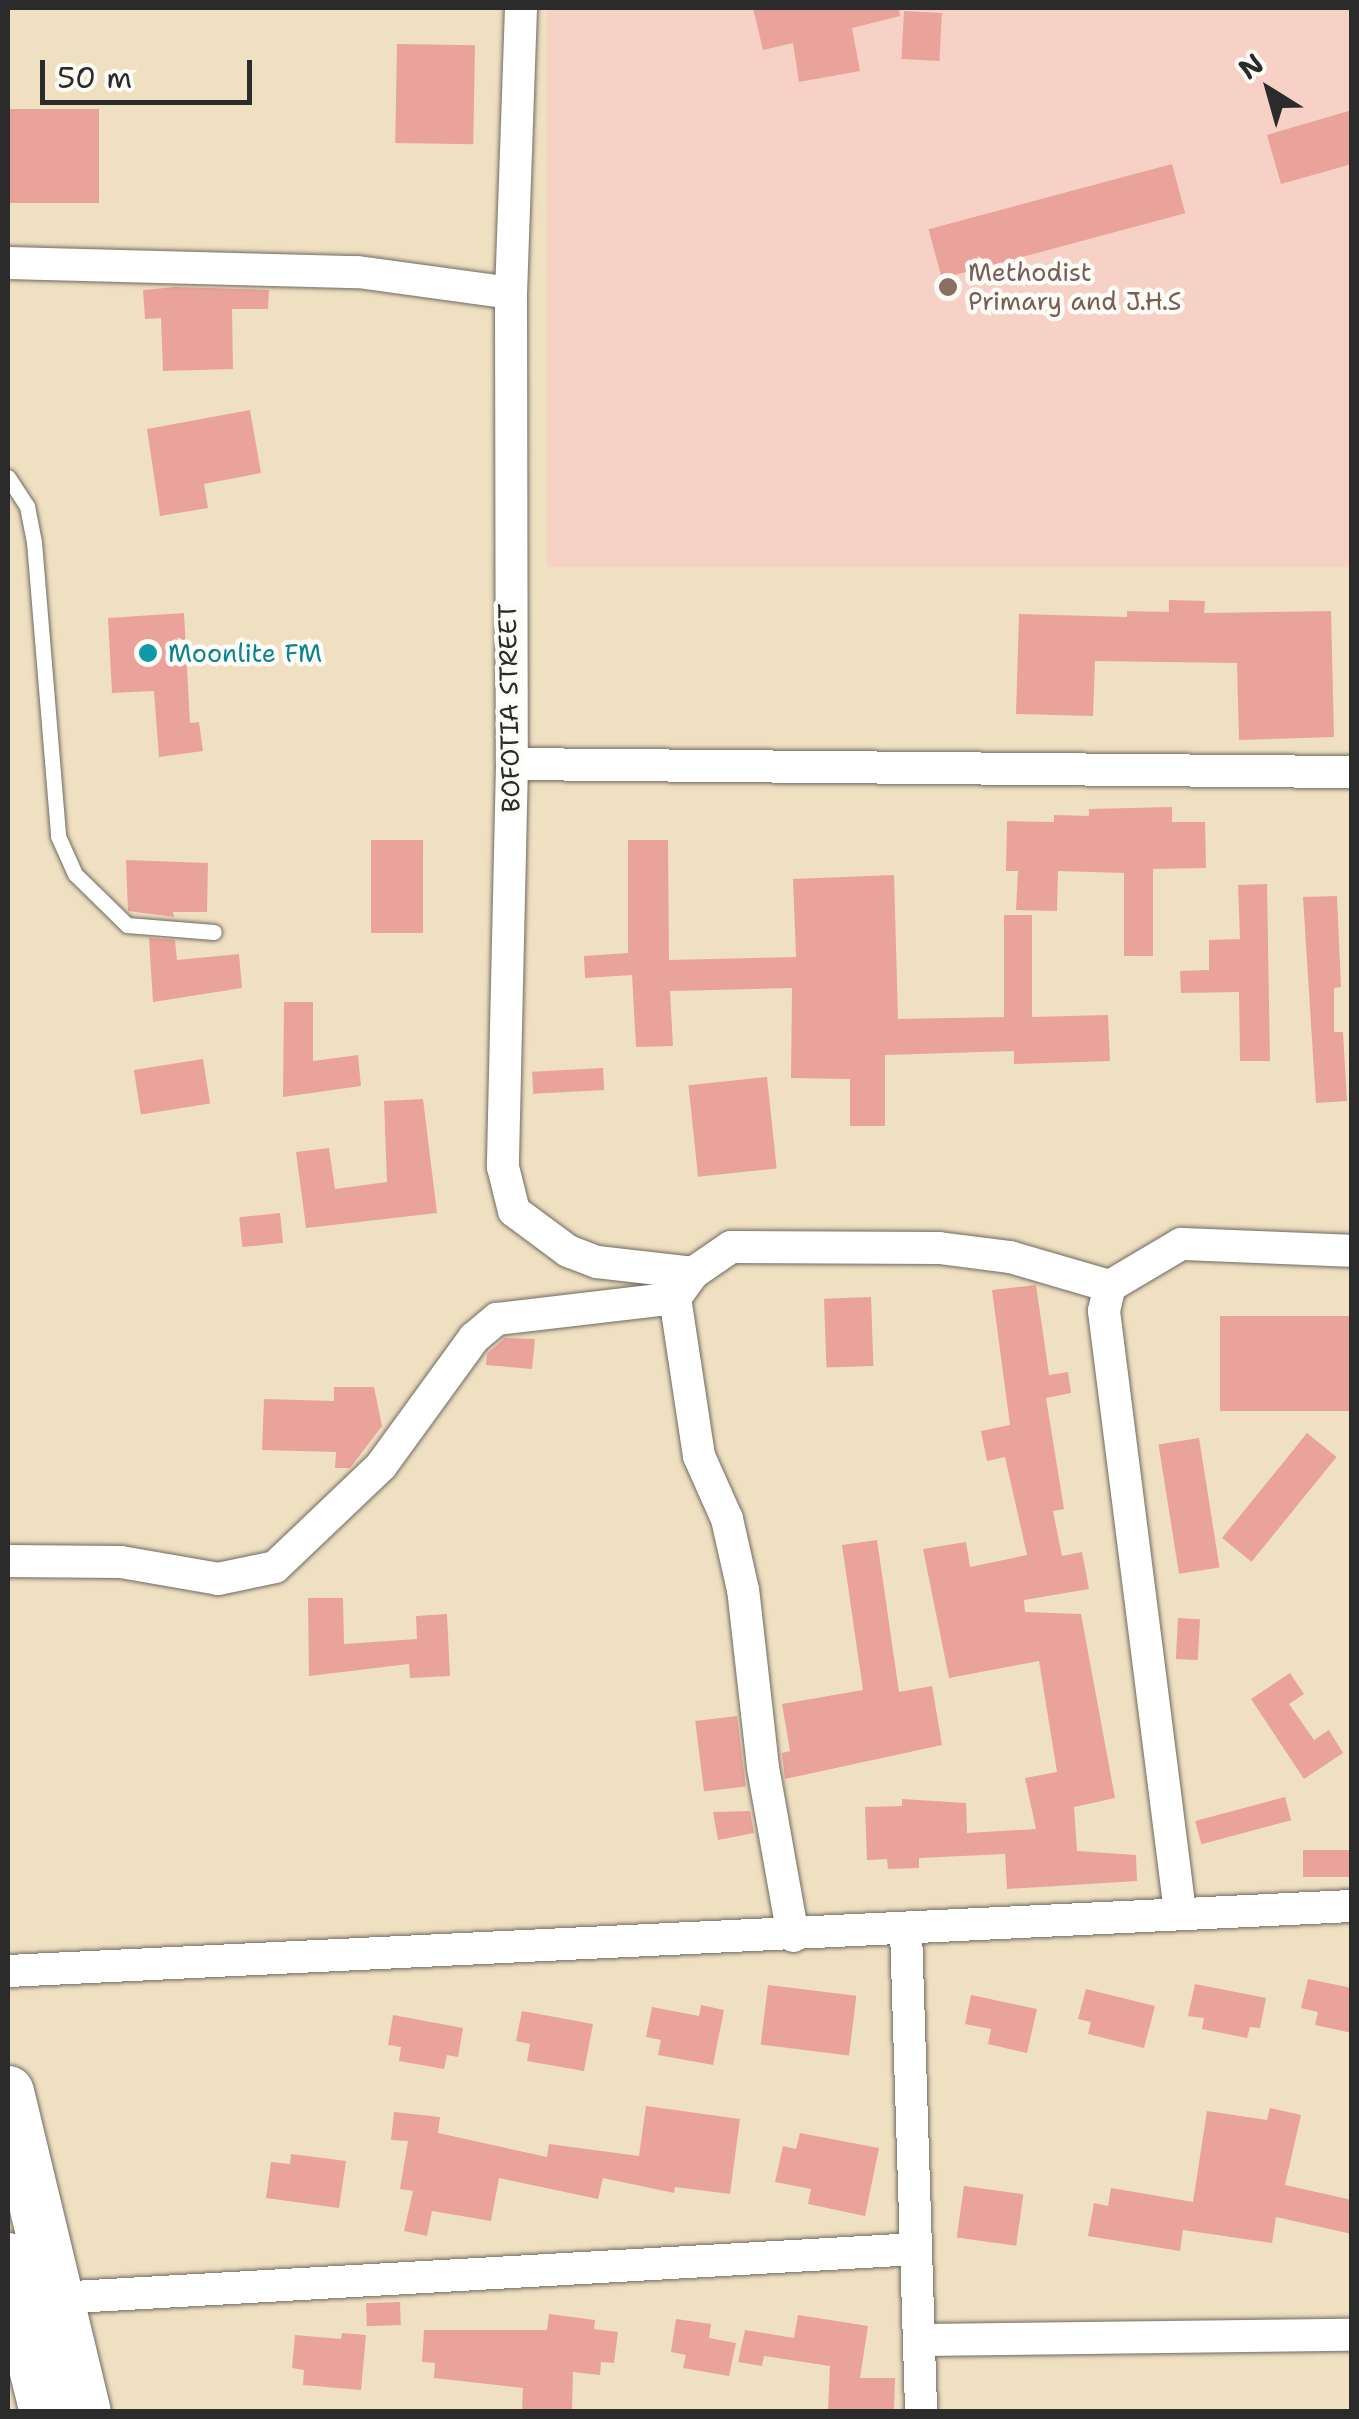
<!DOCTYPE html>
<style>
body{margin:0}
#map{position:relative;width:1359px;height:2419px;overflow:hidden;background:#efe0c2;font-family:"Shantell Sans",sans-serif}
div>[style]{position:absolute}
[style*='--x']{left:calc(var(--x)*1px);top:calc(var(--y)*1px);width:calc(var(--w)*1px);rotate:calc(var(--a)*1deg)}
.built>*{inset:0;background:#f7d1c6;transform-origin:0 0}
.building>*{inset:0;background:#eaa39b;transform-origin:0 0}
.roads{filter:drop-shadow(0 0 2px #706a60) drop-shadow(0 0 2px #706a60)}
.service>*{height:15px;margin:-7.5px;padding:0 7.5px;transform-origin:7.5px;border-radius:7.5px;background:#fff}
.minor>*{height:32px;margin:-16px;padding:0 16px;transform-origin:16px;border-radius:16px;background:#fff}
.trunk>*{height:52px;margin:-26px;padding:0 26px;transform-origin:26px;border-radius:26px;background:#fff}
.dots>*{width:28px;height:28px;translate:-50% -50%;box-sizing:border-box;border:5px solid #fdfcf7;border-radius:50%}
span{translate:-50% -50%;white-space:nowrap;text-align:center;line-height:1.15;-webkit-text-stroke:9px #fdfcf7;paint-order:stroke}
.education-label{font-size:25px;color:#785e54}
.left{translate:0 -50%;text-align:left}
.culture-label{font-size:25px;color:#0d838f}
.street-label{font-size:25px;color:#2b2b2b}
.frame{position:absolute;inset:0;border:10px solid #2b2b2b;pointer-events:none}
.north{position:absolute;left:1219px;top:40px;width:100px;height:100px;-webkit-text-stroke:8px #fdfcf7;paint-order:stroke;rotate:323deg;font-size:28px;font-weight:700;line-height:40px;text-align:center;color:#2b2b2b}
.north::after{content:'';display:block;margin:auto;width:35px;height:45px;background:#2b2b2b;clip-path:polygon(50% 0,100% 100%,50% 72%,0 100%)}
.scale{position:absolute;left:40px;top:60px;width:212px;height:45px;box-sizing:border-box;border:5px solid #2b2b2b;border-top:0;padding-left:12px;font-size:30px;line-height:35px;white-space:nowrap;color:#2b2b2b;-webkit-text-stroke:8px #fdfcf7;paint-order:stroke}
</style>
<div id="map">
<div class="built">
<i style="left:547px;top:8px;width:804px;height:559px"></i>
</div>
<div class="building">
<i style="clip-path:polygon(753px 8px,899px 8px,900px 16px,852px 28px,860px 71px,799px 82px,793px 43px,763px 50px)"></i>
<i style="left:904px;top:11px;width:38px;height:48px;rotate:3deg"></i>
<i style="left:397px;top:44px;width:78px;height:99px;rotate:1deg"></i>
<i style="left:8px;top:109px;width:91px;height:94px"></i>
<i style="clip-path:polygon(1352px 110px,1352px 164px,1281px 184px,1267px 135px)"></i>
<i style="left:1172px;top:164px;width:51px;height:252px;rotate:75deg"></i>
<i style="clip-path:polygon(175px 287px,269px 290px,268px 309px,232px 309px,233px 369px,163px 371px,161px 318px,145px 319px,143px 290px)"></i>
<i style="clip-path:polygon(250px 410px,261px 473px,204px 484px,208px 508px,160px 516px,147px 429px)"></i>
<i style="clip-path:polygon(1169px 600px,1205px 601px,1204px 613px,1331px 611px,1334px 737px,1239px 740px,1237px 663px,1095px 661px,1093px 716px,1016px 714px,1019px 614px,1127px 617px,1127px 611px,1169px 612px)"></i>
<i style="clip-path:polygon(184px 613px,190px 723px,199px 722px,203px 751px,159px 757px,154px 691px,112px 693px,108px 618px)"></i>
<i style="clip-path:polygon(1172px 807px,1172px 822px,1205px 822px,1206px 868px,1153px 869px,1153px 956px,1124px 956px,1124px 873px,1058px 871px,1057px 911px,1016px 910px,1018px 871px,1006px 871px,1007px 821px,1054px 822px,1054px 815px,1089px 816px,1089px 809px)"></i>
<i style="left:371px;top:840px;width:52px;height:93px"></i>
<i style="clip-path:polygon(628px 840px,668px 840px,669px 960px,796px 957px,793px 879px,894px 875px,898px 1019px,1004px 1017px,1004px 915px,1032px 915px,1032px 1017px,1108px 1015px,1110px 1061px,1014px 1064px,1014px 1051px,885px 1055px,885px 1126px,850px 1126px,850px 1079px,791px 1078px,792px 988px,670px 991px,673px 1046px,636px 1047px,632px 975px,585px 978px,584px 956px,628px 953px)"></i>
<i style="clip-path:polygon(126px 860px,208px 863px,207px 912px,173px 912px,174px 917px,128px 911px)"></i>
<i style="clip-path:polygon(1267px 884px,1270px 1061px,1240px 1061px,1239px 992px,1181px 993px,1180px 971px,1209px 970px,1209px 940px,1240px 939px,1238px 885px)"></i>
<i style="clip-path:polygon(1337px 896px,1341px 987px,1334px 988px,1334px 1032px,1343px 1032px,1347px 1101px,1316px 1103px,1303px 897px)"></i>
<i style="clip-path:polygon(149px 938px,175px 940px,177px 960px,239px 954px,242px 988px,153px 1002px)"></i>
<i style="clip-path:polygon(284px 1002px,313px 1002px,313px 1061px,358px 1055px,361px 1086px,283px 1097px)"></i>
<i style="left:203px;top:1059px;width:45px;height:70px;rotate:81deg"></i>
<i style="left:603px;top:1068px;width:22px;height:71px;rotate:87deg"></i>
<i style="left:767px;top:1077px;width:92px;height:79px;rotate:84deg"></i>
<i style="clip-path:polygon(423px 1099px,437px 1213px,306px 1228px,296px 1152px,329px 1148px,335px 1189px,387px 1182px,384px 1101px)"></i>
<i style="left:280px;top:1213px;width:30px;height:41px;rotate:84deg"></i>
<i style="clip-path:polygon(1036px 1285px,1049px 1375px,1068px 1372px,1071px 1393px,1046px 1398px,1064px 1509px,1053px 1511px,1062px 1556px,1082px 1552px,1089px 1589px,1024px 1600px,1025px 1612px,1081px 1614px,1115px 1798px,1074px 1807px,1077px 1851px,1136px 1855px,1137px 1881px,1007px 1889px,1005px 1854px,919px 1858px,919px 1868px,888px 1869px,887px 1859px,867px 1860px,865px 1807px,902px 1806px,902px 1799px,966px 1803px,967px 1833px,1036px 1829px,1025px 1778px,1057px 1772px,1039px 1661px,949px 1678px,923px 1549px,966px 1542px,970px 1567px,1027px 1555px,1005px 1457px,987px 1461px,981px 1431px,1010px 1425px,992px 1290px)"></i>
<i style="left:871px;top:1297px;width:69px;height:47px;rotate:88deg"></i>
<i style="left:1352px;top:1316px;width:95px;height:132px;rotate:90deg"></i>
<i style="clip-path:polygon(505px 1338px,535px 1339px,532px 1369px,486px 1365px,487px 1354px)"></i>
<i style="clip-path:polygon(334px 1387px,374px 1387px,382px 1426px,350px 1468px,335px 1468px,336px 1452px,262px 1450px,264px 1399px,334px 1401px)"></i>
<i style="left:1307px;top:1433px;width:38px;height:135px;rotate:39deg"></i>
<i style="left:1199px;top:1438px;width:131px;height:41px;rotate:81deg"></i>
<i style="clip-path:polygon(877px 1540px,899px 1692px,932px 1686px,942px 1745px,785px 1779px,782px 1753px,790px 1751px,782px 1704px,863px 1690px,842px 1545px)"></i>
<i style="clip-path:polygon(308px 1598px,343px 1598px,344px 1644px,417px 1639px,416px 1616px,447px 1614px,450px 1676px,410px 1678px,409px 1664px,309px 1676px)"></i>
<i style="left:1178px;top:1618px;width:22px;height:41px;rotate:3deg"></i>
<i style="clip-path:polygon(1290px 1673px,1304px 1694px,1289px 1704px,1314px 1740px,1329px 1730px,1343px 1753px,1304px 1779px,1251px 1699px)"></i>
<i style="left:737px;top:1716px;width:71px;height:42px;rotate:83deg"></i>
<i style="left:1285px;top:1797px;width:24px;height:93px;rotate:75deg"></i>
<i style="clip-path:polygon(750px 1811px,754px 1833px,718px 1840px,713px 1812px)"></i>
<i style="left:1352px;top:1850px;width:27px;height:49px;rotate:90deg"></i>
<i style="clip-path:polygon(1308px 1979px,1352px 1988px,1352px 2033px,1315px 2025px,1318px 2012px,1301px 2008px)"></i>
<i style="clip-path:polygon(1195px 1984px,1266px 1998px,1260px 2028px,1250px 2027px,1247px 2038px,1202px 2029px,1204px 2018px,1188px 2016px)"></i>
<i style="left:768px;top:1985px;width:89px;height:60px;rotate:7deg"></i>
<i style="clip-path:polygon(1086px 1989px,1155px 2006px,1144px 2048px,1088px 2034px,1091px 2022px,1078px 2019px)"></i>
<i style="clip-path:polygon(971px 1995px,1037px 2009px,1027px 2053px,988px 2044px,991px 2029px,965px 2024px)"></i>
<i style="clip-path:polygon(701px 2005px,724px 2010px,713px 2065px,658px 2055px,661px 2040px,646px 2037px,652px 2007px,699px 2016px)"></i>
<i style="clip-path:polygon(522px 2011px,593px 2024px,584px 2071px,527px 2061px,530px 2044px,516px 2041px)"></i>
<i style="clip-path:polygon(393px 2015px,463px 2028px,458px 2057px,447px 2055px,444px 2069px,399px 2061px,401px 2047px,388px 2045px)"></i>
<i style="clip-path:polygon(646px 2106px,740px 2119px,730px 2194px,675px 2187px,674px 2193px,603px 2178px,598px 2199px,499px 2178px,491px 2221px,432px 2211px,427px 2236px,404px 2231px,413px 2191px,400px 2189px,408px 2141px,391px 2140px,394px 2112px,440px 2117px,438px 2133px,547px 2157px,549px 2144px,639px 2156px)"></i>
<i style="clip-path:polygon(1270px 2108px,1301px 2115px,1285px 2185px,1352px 2200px,1352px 2234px,1276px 2217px,1272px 2243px,1183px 2230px,1180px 2251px,1088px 2236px,1094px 2203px,1108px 2206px,1111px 2188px,1193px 2202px,1207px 2111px,1267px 2120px)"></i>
<i style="clip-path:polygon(800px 2133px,879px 2148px,865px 2216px,808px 2204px,811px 2189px,775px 2182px,783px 2146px,796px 2149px)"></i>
<i style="clip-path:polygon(291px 2154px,346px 2161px,339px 2208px,266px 2198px,271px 2162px,290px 2164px)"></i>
<i style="left:964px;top:2186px;width:60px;height:52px;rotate:8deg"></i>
<i style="left:400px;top:2302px;width:23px;height:34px;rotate:88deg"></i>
<i style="clip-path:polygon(549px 2314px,595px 2320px,594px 2329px,618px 2332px,614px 2363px,601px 2362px,600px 2375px,573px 2372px,572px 2411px,522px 2410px,523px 2388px,434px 2378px,435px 2363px,422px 2362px,424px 2330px,547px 2330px)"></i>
<i style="clip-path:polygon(798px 2315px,868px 2326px,860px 2378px,895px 2378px,894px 2412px,828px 2410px,830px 2366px,764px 2356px,762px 2366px,738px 2362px,745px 2330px,794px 2338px)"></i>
<i style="clip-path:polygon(676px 2319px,711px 2324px,709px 2338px,736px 2343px,729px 2376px,683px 2368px,686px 2355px,671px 2352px)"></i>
<i style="clip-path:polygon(342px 2333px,366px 2335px,361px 2390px,303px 2385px,304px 2370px,292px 2368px,295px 2335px,341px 2339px)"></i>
</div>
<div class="roads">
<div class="service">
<i style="--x:8;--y:477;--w:35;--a:57"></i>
<i style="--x:27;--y:506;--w:37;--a:79"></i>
<i style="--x:34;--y:542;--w:295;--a:85.3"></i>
<i style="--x:58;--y:836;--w:42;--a:65.9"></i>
<i style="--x:75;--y:874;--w:73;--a:44.4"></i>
<i style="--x:127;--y:925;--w:87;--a:4.6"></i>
</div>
<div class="minor">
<i style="--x:521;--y:8;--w:285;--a:92"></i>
<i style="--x:511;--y:293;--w:471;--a:89.9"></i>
<i style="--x:512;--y:764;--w:403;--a:91.3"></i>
<i style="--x:503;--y:1167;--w:45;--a:76"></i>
<i style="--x:514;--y:1211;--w:67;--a:36.5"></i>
<i style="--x:568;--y:1251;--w:31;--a:21"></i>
<i style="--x:597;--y:1262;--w:97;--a:6.5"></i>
<i style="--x:8;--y:263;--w:350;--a:1.5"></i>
<i style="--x:358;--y:272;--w:154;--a:7.8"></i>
<i style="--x:512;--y:764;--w:840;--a:0.55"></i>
<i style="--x:8;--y:1561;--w:113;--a:0.5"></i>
<i style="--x:121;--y:1562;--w:98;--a:9.9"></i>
<i style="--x:218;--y:1579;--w:58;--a:-11.9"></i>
<i style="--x:275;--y:1567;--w:146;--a:-43.6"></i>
<i style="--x:381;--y:1466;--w:158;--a:-54"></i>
<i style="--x:474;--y:1338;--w:30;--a:-40"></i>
<i style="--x:497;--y:1319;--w:179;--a:-6.7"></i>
<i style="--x:1180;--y:1912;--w:606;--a:-97.21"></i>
<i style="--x:1104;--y:1311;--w:26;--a:-77"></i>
<i style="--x:1110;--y:1286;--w:82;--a:-30.6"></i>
<i style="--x:1181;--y:1244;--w:171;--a:2.3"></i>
<i style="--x:906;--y:1931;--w:481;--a:88.2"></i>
<i style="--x:793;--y:1936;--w:172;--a:-100.1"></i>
<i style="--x:763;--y:1767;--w:178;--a:-96.4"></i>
<i style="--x:743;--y:1590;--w:73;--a:-102.7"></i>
<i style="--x:727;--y:1519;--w:69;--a:-114"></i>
<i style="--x:699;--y:1456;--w:160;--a:-98.6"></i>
<i style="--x:675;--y:1298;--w:31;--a:-54"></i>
<i style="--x:693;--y:1273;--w:46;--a:-34.4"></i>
<i style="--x:731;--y:1247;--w:208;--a:0.3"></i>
<i style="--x:939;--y:1248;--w:72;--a:7.2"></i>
<i style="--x:1010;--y:1257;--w:104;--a:16.2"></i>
<i style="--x:8;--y:1971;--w:1346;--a:-2.77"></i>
<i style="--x:56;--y:2298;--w:861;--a:-3.26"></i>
<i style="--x:919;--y:2340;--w:433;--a:-0.7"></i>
</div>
<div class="trunk">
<i style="--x:8;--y:2092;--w:329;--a:76.5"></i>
<i style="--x:8;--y:2259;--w:158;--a:76.1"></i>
</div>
</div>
<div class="dots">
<i style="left:948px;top:287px;background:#8d6e63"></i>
<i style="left:148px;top:653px;background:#0f9aa8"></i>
</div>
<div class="education-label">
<span class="left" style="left:968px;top:287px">Methodist<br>Primary and J.H.S</span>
</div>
<div class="culture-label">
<span class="left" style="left:168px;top:653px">Moonlite FM</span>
</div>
<div class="street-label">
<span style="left:509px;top:708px;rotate:-91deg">BOFOTIA STREET</span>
</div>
<div class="frame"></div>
<div class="north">N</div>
<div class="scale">50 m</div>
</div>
